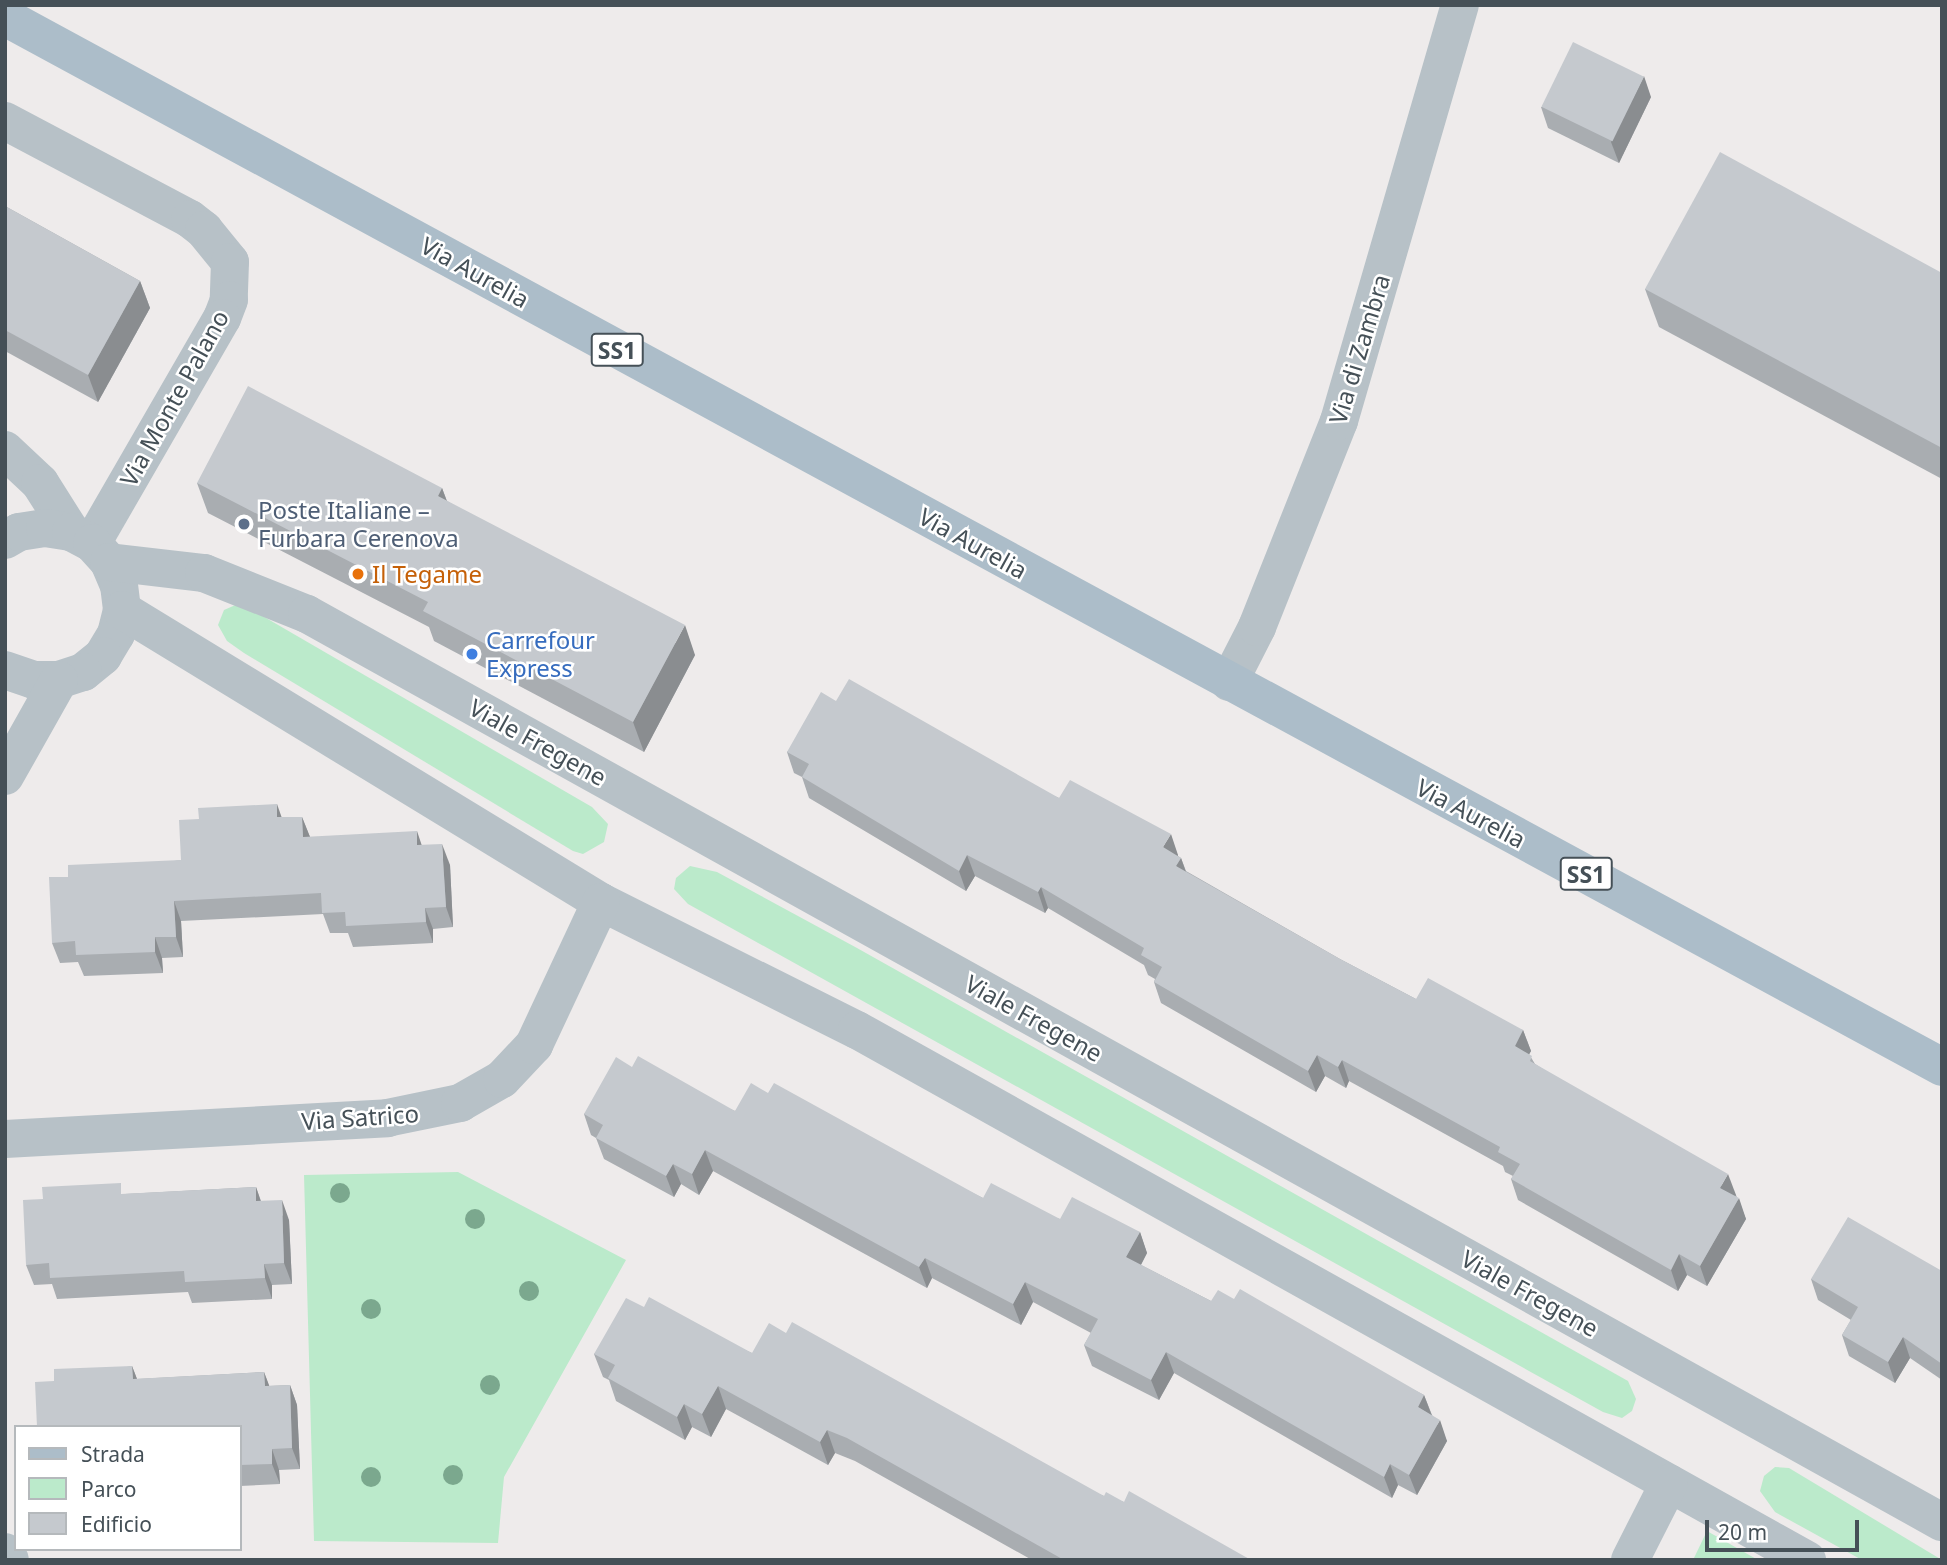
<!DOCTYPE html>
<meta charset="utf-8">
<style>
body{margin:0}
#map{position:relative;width:1947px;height:1565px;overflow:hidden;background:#eeebeb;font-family:"Noto Sans",sans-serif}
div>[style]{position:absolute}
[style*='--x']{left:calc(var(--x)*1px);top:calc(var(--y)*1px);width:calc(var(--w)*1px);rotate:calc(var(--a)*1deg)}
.green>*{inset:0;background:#bbeacb}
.minor>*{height:38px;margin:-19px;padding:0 19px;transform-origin:19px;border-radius:19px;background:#b7c1c7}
.tertiary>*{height:38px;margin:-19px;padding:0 19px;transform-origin:19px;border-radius:19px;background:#b7c1c7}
.primary>*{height:38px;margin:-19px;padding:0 19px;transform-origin:19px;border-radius:19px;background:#acbdc9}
.trees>*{width:20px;height:20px;margin:-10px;border-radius:50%;background:#7ba88e}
.wall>*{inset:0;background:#a9adb1}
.shaded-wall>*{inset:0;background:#8a8d90}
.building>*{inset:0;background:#c5c9ce;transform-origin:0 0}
.dots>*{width:19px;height:19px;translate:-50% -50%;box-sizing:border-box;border:4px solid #fff;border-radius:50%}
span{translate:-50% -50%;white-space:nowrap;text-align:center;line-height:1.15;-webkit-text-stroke:5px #fff;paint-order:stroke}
.shield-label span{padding:2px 5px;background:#fff;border:2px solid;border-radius:5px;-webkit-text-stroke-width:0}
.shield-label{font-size:23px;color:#455057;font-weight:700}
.street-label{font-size:24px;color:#455057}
.service-label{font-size:24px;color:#4e5e75}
.left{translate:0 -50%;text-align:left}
.food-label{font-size:24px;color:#c56008}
.shop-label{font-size:24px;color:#366cbe}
.frame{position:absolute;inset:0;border:7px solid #455057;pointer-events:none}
.legend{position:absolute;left:14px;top:1425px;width:228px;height:126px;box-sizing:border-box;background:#fff;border:2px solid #b5b9bc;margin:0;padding:9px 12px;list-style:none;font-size:21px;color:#455057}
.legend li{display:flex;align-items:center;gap:14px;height:35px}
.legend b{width:35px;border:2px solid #b5b9bc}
.scale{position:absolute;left:1705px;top:1520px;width:154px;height:32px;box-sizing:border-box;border:4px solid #455057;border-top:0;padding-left:9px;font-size:21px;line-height:24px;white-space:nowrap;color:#455057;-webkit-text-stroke:5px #fff;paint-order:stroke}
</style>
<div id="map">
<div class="green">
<i style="clip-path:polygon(240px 603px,592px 807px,608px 824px,604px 842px,583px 854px,573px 851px,244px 653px,227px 641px,218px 625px,224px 610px)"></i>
<i style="clip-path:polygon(690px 866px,717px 872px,857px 948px,1628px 1381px,1636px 1399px,1632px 1411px,1622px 1418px,1603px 1412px,688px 904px,674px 889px,676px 878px)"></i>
<i style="clip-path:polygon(458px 1172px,626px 1260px,504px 1477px,498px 1543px,314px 1541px,304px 1175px)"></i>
<i style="clip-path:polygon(1775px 1467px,1789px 1468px,1942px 1560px,1862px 1560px,1775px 1512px,1760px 1491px,1764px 1476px)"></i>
<i style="clip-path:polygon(1707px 1531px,1758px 1560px,1693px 1560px)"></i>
</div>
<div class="minor">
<i style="--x:5;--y:121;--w:209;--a:27.9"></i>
<i style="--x:190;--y:219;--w:18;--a:38"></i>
<i style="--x:204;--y:230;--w:41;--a:50.9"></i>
<i style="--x:230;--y:262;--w:38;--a:92"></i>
<i style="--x:229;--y:300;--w:19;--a:111"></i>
<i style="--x:222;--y:318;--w:260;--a:120"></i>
<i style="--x:5;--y:450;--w:48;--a:43.3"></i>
<i style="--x:40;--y:483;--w:58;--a:57.7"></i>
<i style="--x:5;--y:540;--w:16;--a:-30"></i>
<i style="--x:19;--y:532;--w:26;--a:-9"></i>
<i style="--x:45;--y:528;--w:26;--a:9"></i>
<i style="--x:71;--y:532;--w:24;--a:28"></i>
<i style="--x:92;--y:543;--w:25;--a:48"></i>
<i style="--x:109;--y:562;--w:25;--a:67"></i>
<i style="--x:119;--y:585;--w:25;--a:83"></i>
<i style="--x:122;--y:610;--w:25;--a:104"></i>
<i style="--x:116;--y:634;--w:26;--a:121"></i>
<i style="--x:103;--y:656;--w:26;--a:141"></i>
<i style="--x:83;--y:672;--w:25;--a:162"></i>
<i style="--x:59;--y:680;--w:25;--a:180"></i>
<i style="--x:34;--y:680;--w:31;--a:-161"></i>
<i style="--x:109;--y:562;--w:96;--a:6.6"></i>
<i style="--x:204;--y:573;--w:111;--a:21.7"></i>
<i style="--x:307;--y:614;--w:1870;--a:29.05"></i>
<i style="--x:122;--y:610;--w:561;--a:31.37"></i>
<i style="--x:601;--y:902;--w:286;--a:26.6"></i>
<i style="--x:857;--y:1030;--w:1088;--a:29.16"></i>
<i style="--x:5;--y:776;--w:110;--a:-60.6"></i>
<i style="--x:5;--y:1139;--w:383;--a:-3.1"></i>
<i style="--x:387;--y:1118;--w:75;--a:-11.6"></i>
<i style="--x:460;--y:1103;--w:48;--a:-29.7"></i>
<i style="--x:502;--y:1079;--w:47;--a:-46.7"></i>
<i style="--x:534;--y:1045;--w:158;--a:-64.9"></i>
<i style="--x:5;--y:1552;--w:9;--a:58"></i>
<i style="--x:1630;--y:1560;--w:86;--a:-63.1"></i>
</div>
<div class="tertiary">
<i style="--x:1229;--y:682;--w:62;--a:-63"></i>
<i style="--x:1257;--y:627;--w:222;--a:-68.3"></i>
<i style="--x:1339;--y:421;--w:433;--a:-73.8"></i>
</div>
<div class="primary">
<i style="--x:5;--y:17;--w:2203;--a:28.46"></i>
</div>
<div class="trees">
<i style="left:340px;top:1193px"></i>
<i style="left:475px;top:1219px"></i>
<i style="left:529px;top:1291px"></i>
<i style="left:371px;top:1309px"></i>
<i style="left:490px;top:1385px"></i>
<i style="left:453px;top:1475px"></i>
<i style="left:371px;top:1477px"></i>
</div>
<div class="wall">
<i style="clip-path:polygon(1651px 97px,1619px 163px,1548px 128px,1541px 107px)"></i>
<i style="clip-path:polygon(5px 206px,140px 281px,150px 308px,98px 402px,5px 351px)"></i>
<i style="clip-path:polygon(1942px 273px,1942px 479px,1659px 327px,1645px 289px)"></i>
<i style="clip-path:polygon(197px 483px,442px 488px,447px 501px,695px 655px,644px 752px,434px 641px,429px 627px,208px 513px)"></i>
<i style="clip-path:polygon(836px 701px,1059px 798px,1178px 855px,1178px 856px,1181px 858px,1186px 871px,1340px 959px,1416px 999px,1523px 1030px,1531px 1051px,1529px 1054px,1535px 1064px,1736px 1195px,1746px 1219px,1707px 1286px,1687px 1275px,1678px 1291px,1518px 1200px,1511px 1179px,1513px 1176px,1505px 1172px,1503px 1166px,1349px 1081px,1346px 1088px,1325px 1076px,1316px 1092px,1161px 1003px,1154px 982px,1155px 979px,1148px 975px,1144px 965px,1048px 908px,1045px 913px,975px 876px,966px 891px,809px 798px,802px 777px,794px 773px,787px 752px)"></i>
<i style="clip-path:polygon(302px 817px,310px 837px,422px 845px,450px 865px,453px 927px,433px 929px,433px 943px,353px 947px,348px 933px,330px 933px,323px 914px,181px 921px,183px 957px,162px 958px,163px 973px,84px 976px,78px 962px,60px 963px,52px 943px,68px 877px,181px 860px,199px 819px)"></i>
<i style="clip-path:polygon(632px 1067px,735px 1111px,768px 1093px,983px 1198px,1060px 1219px,1140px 1232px,1147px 1253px,1141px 1265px,1211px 1301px,1234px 1299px,1424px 1395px,1432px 1415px,1447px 1441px,1417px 1495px,1398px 1485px,1392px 1498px,1174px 1373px,1159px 1400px,1092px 1366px,1084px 1345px,1091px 1333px,1033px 1302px,1021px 1325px,932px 1278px,927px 1288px,713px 1171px,699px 1195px,681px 1184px,674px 1197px,604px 1159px,596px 1138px,591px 1135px,584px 1114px)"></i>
<i style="clip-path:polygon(256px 1187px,261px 1201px,289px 1220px,292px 1284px,272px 1285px,272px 1299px,192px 1303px,188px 1292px,57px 1299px,52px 1284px,34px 1285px,26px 1265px,125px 1194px)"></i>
<i style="clip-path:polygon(1942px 1271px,1942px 1380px,1910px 1358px,1895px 1383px,1849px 1356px,1842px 1335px,1851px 1320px,1818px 1300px,1811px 1279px)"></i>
<i style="clip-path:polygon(644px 1307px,752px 1353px,1104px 1496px,1124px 1502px,1251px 1560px,1032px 1560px,855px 1461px,835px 1453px,828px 1465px,726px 1409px,711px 1437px,692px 1427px,685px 1440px,616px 1401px,609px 1380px,603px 1377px,594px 1354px)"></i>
<i style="clip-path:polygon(132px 1366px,137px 1379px,264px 1372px,269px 1386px,290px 1385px,297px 1405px,300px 1469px,279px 1470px,280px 1484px,240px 1486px,240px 1427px,54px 1381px)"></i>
</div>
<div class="shaded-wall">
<i style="clip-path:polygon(1644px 76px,1651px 97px,1619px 163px,1611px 142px)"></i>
<i style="clip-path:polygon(140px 281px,150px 308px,98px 402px,88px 375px)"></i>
<i style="clip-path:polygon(442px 488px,453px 518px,438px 496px)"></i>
<i style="clip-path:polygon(685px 625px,695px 655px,644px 752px,633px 722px)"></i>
<i style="clip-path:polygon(277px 804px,284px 824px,277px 817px)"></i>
<i style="clip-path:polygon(302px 817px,310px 837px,303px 837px)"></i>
<i style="clip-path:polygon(417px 831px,424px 852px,417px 845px)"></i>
<i style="clip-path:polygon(1171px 834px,1178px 855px,1170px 868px,1163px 847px)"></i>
<i style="clip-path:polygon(442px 844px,450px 865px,453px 927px,446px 907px)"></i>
<i style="clip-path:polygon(967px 855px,975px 876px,966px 891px,959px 871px)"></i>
<i style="clip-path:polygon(1181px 858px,1188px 878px,1176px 866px)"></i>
<i style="clip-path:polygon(1041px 887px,1048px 908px,1045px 913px,1038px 892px)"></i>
<i style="clip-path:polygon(174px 901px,181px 921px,183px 957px,176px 937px)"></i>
<i style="clip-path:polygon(425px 908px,433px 929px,433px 943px,426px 922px)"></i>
<i style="clip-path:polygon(155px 937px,162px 958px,163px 973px,155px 952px)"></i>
<i style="clip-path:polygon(1523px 1030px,1531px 1051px,1522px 1067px,1515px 1046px)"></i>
<i style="clip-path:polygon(1317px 1055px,1325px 1076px,1316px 1092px,1308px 1071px)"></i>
<i style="clip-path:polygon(1342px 1060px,1349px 1081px,1346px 1088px,1338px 1067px)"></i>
<i style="clip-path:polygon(705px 1150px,713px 1171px,699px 1195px,692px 1174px)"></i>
<i style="clip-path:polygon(673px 1164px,681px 1184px,674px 1197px,666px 1176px)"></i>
<i style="clip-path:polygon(1728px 1174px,1736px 1195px,1728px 1208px,1720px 1188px)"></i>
<i style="clip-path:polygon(256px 1187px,263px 1208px,256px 1201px)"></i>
<i style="clip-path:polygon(1739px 1198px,1746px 1219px,1707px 1286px,1700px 1266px)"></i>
<i style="clip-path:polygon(282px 1200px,289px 1220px,292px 1284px,284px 1263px)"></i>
<i style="clip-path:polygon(1140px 1232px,1147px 1253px,1134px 1278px,1126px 1257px)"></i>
<i style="clip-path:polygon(1679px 1254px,1687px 1275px,1678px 1291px,1671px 1270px)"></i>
<i style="clip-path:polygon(925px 1258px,932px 1278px,927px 1288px,919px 1267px)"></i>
<i style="clip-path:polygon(264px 1264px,272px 1285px,272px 1299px,265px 1278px)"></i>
<i style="clip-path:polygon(1025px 1282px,1033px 1302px,1021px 1325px,1013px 1304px)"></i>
<i style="clip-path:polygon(1903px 1337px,1910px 1358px,1895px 1383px,1888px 1362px)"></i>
<i style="clip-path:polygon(1166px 1352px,1174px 1373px,1159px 1400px,1151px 1380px)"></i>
<i style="clip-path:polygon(132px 1366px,140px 1387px,133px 1379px)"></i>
<i style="clip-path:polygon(264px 1372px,272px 1393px,265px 1386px)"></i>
<i style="clip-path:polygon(290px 1385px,297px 1405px,300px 1469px,292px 1448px)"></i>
<i style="clip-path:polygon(718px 1386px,726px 1409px,711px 1437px,702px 1414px)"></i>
<i style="clip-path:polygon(1424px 1395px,1432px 1416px,1418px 1407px)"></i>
<i style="clip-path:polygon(684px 1404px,692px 1427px,685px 1440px,677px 1417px)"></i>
<i style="clip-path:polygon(1440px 1420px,1447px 1441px,1417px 1495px,1409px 1475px)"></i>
<i style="clip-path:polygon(827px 1430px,835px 1453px,828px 1465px,820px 1442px)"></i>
<i style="clip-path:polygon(272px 1449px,279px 1470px,280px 1484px,272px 1464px)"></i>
<i style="clip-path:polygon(1390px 1464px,1398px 1485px,1392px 1498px,1384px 1477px)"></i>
</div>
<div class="building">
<i style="left:1573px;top:42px;width:79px;height:72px;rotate:26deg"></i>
<i style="clip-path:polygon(1720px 152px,1942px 273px,1942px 448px,1645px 289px)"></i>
<i style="clip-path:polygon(5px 206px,140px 281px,88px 375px,5px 330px)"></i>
<i style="clip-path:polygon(248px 386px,442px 488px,438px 496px,685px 625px,633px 722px,423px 611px,428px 602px,197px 483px)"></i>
<i style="clip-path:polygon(849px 679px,1059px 798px,1070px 780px,1171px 834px,1163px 847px,1181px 858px,1176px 866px,1340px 959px,1416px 999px,1428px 978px,1523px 1030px,1515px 1046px,1532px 1056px,1530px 1061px,1728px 1174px,1720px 1188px,1739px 1198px,1700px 1266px,1679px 1254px,1671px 1270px,1511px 1179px,1520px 1164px,1498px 1152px,1500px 1147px,1342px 1060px,1338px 1067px,1317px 1055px,1308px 1071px,1154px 982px,1162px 967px,1141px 955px,1144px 948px,1041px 887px,1038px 892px,967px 855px,959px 871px,802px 777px,809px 764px,787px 752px,821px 692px,836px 701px)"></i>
<i style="clip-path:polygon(277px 804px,277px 817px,302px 817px,303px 837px,417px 831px,417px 845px,442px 844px,446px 907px,425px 908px,426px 922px,346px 926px,345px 912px,322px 913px,321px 893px,174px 901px,176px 937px,155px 937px,155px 952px,76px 955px,75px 941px,52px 943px,49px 877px,68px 877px,68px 865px,181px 860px,179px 820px,199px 819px,198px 808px)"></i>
<i style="clip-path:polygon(638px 1056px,735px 1111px,751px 1083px,768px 1093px,774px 1083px,983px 1198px,991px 1183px,1060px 1219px,1072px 1197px,1140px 1232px,1126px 1257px,1211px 1301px,1218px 1290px,1234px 1299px,1240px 1289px,1424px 1395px,1418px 1407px,1440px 1420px,1409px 1475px,1390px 1464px,1384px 1477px,1166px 1352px,1151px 1380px,1084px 1345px,1098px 1319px,1025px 1282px,1013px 1304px,925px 1258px,919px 1267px,705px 1150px,692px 1174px,673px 1164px,666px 1176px,596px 1138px,603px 1125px,584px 1114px,616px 1057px,632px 1067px)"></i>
<i style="clip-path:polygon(121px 1183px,121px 1194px,256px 1187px,256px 1201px,282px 1200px,284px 1263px,264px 1264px,265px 1278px,185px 1282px,184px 1271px,50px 1278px,49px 1263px,26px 1265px,23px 1200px,43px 1199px,42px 1187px)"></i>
<i style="clip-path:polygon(1848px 1217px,1942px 1271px,1942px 1364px,1903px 1337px,1888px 1362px,1842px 1335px,1858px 1307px,1811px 1279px)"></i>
<i style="clip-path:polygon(649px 1297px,752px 1353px,769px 1323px,786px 1333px,792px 1322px,1104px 1496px,1106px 1492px,1124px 1502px,1129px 1491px,1251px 1560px,1064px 1560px,847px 1438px,827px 1430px,820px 1442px,718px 1386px,702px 1414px,684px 1404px,677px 1417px,608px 1378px,615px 1365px,594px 1354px,626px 1298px,644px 1307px)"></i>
<i style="clip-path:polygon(132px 1366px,133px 1379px,264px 1372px,265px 1386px,290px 1385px,292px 1448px,272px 1449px,272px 1464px,240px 1465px,240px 1427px,37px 1427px,35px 1382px,54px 1381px,54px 1369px)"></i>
</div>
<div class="dots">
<i style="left:244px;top:524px;background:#5c6f8a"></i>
<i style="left:358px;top:574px;background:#e8710a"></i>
<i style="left:472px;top:654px;background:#3f7fe0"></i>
</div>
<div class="shield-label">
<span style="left:617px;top:350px">SS1</span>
<span style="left:1586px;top:874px">SS1</span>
</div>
<div class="street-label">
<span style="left:475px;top:272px;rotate:29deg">Via Aurelia</span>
<span style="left:1359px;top:349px;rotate:-73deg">Via di Zambra</span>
<span style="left:174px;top:398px;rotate:-61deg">Via Monte Palano</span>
<span style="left:973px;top:543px;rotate:29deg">Via Aurelia</span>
<span style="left:538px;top:742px;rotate:29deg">Viale Fregene</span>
<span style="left:1471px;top:813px;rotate:28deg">Via Aurelia</span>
<span style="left:1034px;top:1018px;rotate:29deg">Viale Fregene</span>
<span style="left:360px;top:1117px;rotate:-4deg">Via Satrico</span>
<span style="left:1530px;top:1293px;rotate:29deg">Viale Fregene</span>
</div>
<div class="service-label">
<span class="left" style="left:258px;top:524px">Poste Italiane –<br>Furbara Cerenova</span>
</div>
<div class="food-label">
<span class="left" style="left:372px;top:574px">Il Tegame</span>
</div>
<div class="shop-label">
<span class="left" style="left:486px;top:654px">Carrefour<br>Express</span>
</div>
<div class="frame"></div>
<ul class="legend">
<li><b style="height:9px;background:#acbdc9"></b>Strada</li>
<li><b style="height:19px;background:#bbeacb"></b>Parco</li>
<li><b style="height:19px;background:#c5c9ce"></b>Edificio</li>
</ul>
<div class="scale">20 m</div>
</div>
